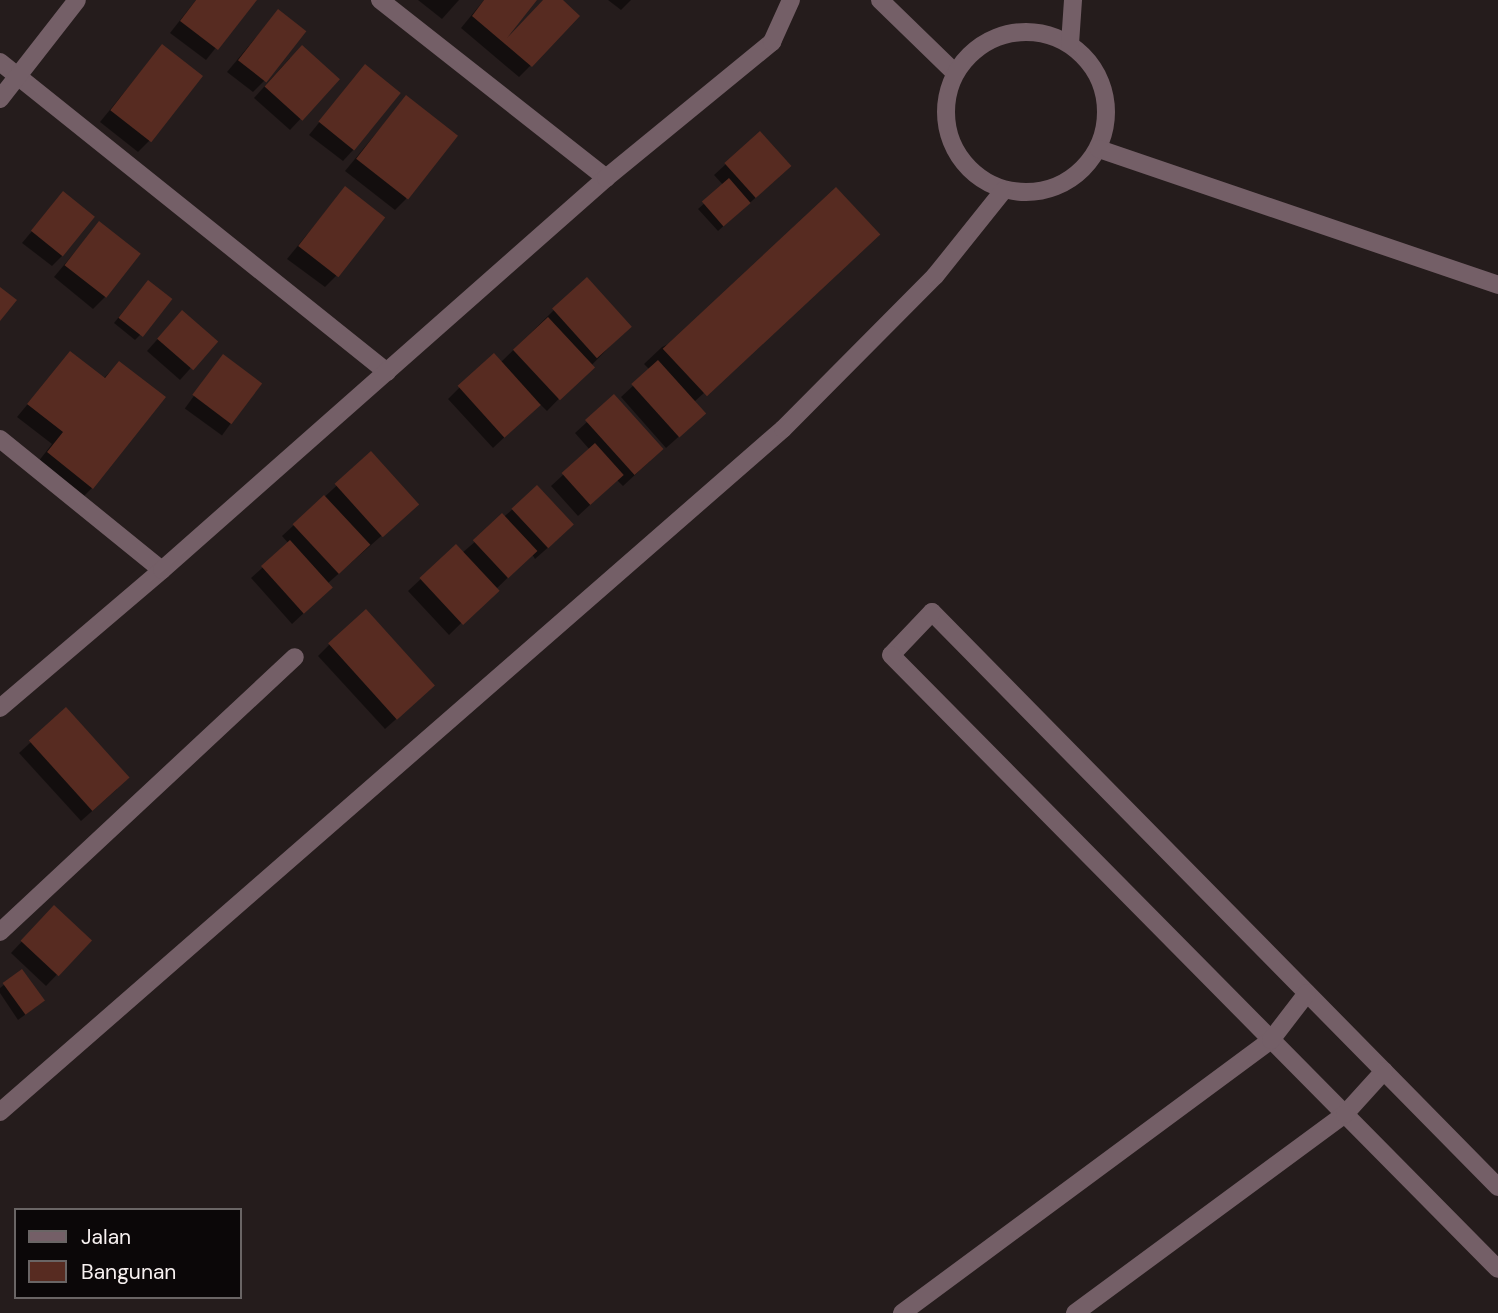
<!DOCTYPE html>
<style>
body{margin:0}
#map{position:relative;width:1498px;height:1313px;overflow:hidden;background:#251c1c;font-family:"DM Sans",sans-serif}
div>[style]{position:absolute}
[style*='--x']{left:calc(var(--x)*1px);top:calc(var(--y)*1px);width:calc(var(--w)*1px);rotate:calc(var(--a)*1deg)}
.shadow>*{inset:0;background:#0007;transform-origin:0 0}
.building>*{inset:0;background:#572b21;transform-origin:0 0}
.street>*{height:18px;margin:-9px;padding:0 9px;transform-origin:9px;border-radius:9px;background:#745f67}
.street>.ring{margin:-9px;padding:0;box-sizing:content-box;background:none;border:18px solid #745f67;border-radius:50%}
span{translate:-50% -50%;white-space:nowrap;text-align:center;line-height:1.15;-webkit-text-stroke:7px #0b0708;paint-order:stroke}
.legend{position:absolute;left:14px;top:1208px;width:228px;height:91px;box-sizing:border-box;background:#0b0708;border:2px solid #6a6565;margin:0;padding:9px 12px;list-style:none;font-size:21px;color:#f8f1f1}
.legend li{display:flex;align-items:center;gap:14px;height:35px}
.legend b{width:35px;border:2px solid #6a6565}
</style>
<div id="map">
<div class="shadow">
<i style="clip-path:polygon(196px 0,254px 0,206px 60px,170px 33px)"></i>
<i style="clip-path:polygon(418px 0,459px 0,442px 19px)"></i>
<i style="clip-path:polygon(484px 0,535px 0,506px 36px,508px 38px,545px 0,560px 0,531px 65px,519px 77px,461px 28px)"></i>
<i style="clip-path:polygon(608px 0,631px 0,621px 10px)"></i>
<i style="clip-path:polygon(278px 11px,265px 80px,253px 92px,227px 72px)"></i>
<i style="clip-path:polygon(162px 46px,149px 141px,138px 152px,100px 122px)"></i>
<i style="clip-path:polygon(290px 58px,338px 79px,290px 130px,254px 98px)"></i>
<i style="clip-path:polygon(365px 66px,354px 149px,343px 161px,309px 135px)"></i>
<i style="clip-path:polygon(406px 97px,406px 199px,395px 210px,345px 171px)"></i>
<i style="clip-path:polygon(726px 164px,779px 177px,718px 231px,698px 209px,724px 186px,714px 175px)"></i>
<i style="clip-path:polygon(345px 188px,336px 276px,325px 287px,287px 259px)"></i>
<i style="clip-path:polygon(63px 194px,63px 255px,52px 266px,22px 243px)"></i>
<i style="clip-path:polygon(99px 223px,105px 297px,93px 309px,54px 277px)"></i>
<i style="clip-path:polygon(860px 252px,694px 402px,693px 424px,666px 448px,621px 397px,650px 370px,644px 364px,662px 347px)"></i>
<i style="clip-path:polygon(143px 287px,140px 335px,135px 340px,114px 323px)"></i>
<i style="clip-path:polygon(554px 310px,618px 338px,547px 411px,540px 404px,493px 448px,448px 399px,460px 387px,500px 363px)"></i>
<i style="clip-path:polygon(171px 324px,215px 341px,180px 380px,147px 351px)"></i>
<i style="clip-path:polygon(70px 353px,103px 379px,119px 363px,92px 488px,75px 505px,31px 471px,52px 444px,17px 417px)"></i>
<i style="left:223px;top:356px;width:46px;height:65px;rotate:36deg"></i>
<i style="clip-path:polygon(587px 422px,650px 461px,623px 486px,617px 480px,578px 516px,551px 486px,590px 450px,575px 433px)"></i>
<i style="clip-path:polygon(371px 454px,405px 515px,327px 584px,319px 599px,292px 624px,251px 578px,289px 544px,282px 536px)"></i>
<i style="clip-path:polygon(537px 488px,560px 537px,535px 559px,532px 554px,449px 635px,408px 591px,456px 546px,462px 553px)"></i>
<i style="clip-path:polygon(330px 644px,421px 697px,385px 729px,318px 656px)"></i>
<i style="clip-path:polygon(66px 710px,117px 789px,81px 821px,19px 753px)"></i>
<i style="clip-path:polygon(43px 919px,89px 941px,46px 986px,11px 953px)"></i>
<i style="clip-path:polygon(22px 971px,37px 1006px,18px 1020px,0 993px,0 988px)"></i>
</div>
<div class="building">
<i style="clip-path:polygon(196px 0,257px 0,218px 50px,180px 21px)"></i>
<i style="clip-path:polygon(484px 0,537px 0,507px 38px,543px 0,563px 0,580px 16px,532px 67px,472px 16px)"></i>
<i style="left:278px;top:9px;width:36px;height:65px;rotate:38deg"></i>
<i style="left:162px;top:44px;width:52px;height:84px;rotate:38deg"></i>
<i style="left:302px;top:45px;width:51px;height:56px;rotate:42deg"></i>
<i style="left:365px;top:64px;width:46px;height:74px;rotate:39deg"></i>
<i style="left:406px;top:95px;width:66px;height:81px;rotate:38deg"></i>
<i style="left:760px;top:131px;width:47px;height:48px;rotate:48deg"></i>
<i style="left:729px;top:178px;width:33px;height:36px;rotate:49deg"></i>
<i style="left:345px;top:186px;width:51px;height:76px;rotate:38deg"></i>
<i style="left:836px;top:187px;width:65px;height:237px;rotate:47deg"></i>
<i style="left:63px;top:191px;width:41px;height:51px;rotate:39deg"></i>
<i style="left:99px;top:221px;width:53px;height:56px;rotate:38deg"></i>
<i style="left:587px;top:277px;width:67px;height:47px;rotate:48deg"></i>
<i style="left:148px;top:280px;width:31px;height:48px;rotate:38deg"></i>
<i style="clip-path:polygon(0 287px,17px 300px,0 321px)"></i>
<i style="left:182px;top:310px;width:48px;height:38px;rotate:41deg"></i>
<i style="left:548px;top:317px;width:69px;height:48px;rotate:47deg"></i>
<i style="clip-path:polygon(70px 351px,105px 378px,119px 361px,166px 397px,93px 489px,47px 452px,63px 432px,27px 404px)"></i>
<i style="left:494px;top:353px;width:70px;height:49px;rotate:48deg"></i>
<i style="left:223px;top:354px;width:49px;height:51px;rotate:37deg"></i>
<i style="left:658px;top:360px;width:72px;height:36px;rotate:48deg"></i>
<i style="left:614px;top:394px;width:74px;height:39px;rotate:48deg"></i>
<i style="left:595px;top:443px;width:43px;height:45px;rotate:48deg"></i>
<i style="left:371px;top:451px;width:72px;height:49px;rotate:48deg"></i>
<i style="left:537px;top:485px;width:54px;height:35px;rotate:47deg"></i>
<i style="left:324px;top:495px;width:68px;height:43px;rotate:47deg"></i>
<i style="left:502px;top:513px;width:52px;height:40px;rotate:47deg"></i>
<i style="left:290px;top:540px;width:64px;height:39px;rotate:48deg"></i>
<i style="left:456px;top:544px;width:64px;height:50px;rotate:47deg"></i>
<i style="left:366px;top:609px;width:103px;height:51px;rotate:48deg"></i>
<i style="left:66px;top:707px;width:95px;height:50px;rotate:48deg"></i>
<i style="left:54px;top:905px;width:52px;height:49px;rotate:43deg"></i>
<i style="left:22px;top:969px;width:39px;height:24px;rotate:54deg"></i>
</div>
<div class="street">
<i style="--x:380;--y:0;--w:288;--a:38.2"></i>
<i style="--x:880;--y:0;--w:103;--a:44.2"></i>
<i class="ring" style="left:946px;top:32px;width:142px;height:142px"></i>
<i style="--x:1070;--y:44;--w:44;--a:-86.1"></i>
<i style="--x:0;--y:62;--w:496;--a:38.7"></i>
<i style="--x:0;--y:99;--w:125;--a:-52.1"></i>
<i style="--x:1099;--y:149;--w:422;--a:18.8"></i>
<i style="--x:0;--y:439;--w:208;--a:39"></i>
<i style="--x:0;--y:708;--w:213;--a:-40.4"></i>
<i style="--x:162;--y:570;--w:592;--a:-41.44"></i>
<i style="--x:606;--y:178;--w:215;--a:-39.3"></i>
<i style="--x:772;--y:42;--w:46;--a:-65.7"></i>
<i style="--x:0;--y:932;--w:403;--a:-43"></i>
<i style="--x:0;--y:1112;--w:1039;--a:-41.1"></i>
<i style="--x:783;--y:429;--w:216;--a:-45.2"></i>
<i style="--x:935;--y:276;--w:110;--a:-51.3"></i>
<i style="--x:1498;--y:1187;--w:807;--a:-134.55"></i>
<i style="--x:932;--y:612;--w:59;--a:133.6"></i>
<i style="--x:891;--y:655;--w:863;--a:45.33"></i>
<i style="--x:902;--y:1313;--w:459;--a:-36.5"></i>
<i style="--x:1271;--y:1040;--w:59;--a:-52.5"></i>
<i style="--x:1075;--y:1313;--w:335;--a:-36.4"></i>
<i style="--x:1345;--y:1114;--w:58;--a:-47.8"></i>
</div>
<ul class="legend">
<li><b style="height:9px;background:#745f67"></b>Jalan</li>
<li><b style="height:19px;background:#572b21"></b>Bangunan</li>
</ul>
</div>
